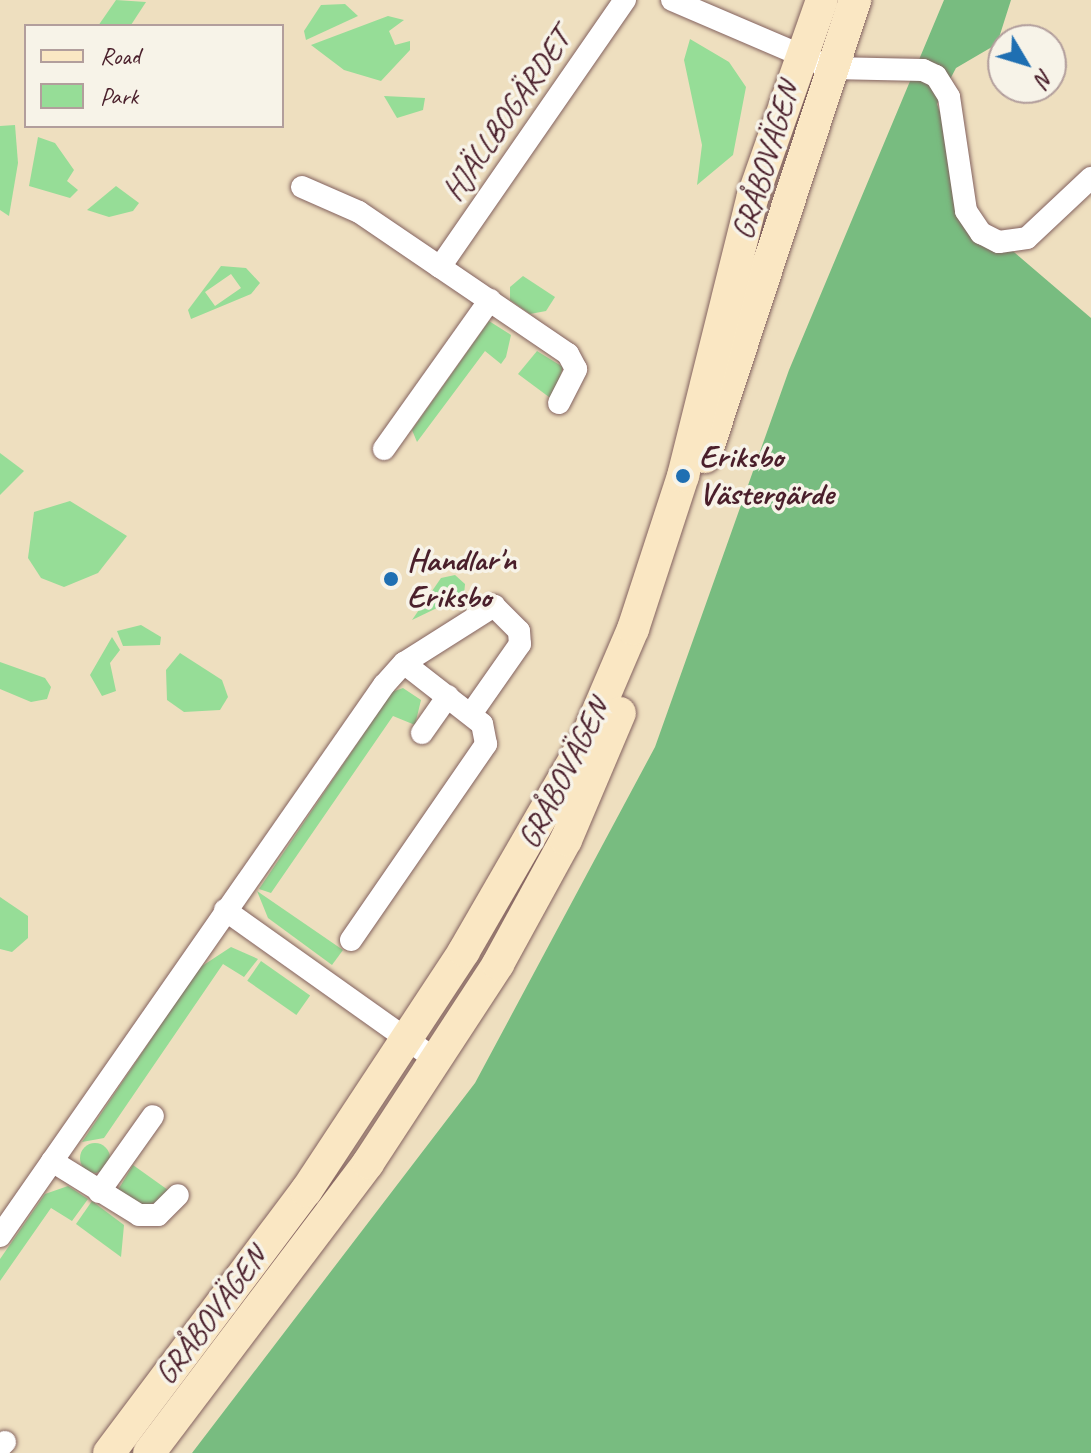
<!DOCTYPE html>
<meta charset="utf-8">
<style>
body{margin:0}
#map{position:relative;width:1091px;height:1453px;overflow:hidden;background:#eedfbf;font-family:Caveat,sans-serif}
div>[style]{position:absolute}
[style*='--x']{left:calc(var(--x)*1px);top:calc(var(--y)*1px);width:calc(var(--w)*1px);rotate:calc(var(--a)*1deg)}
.green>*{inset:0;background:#96dd97;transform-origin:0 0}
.round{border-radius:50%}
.forest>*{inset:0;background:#78bc80}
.roads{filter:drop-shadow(0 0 2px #83625f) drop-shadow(0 0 2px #83625f)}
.street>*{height:22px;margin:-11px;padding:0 11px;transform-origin:11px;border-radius:11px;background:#fff}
.secondary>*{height:32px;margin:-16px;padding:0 16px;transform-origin:16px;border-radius:16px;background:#fae7c3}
.dots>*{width:22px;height:22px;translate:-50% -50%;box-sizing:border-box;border:4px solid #f7f3e8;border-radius:50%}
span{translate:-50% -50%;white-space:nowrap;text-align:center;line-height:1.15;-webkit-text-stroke:7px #f7f3e8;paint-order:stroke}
.street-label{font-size:32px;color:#4a1f2b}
.poi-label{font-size:32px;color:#4a1f2b;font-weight:700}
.left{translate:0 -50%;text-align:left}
.legend{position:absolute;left:24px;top:24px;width:260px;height:104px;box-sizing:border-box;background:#f7f3e8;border:2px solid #b29e9c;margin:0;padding:10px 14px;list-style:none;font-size:24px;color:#4a1f2b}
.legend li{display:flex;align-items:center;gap:16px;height:40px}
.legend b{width:40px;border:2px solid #b29e9c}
.north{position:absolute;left:987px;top:24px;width:80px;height:80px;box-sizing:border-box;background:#f7f3e8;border:2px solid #b29e9c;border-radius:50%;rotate:128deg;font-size:22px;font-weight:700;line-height:32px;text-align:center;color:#4a1f2b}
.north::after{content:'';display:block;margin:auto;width:28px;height:36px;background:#1f6fb2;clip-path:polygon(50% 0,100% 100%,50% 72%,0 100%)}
</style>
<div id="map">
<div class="green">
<i style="clip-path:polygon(116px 0,146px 2px,131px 25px,98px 26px)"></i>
<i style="clip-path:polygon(345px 4px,358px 16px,306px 40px,304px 31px,321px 5px)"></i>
<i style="clip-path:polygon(388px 16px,404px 20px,389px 31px,395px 45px,410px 41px,410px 50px,381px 81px,344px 70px,311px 45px)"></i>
<i style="clip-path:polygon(690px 39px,729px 62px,746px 87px,733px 155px,697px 185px,702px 145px,684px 60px)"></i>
<i style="clip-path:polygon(384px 96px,425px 98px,423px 110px,397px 118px)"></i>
<i style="clip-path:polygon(15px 125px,18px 163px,9px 216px,0 210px,0 126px)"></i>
<i style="clip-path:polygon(38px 137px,55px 143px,74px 170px,67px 181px,78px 190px,70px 198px,29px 186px)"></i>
<i style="clip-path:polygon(116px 186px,139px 203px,133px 211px,109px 217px,87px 210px)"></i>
<i style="clip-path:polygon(evenodd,221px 266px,246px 268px,260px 283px,251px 294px,191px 319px,188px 310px,221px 266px,231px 274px,241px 288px,215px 306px,205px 292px,231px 274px)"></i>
<i style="clip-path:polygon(523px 276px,555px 297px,546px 311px,530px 314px,510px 300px,510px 287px)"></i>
<i style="clip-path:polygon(489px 321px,511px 335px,506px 357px,501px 364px,485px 351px,417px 442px,412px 430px)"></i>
<i style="clip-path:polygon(537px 351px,563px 367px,553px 400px,518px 374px)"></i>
<i style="clip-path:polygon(0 453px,24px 471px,0 495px)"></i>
<i style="clip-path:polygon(70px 501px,127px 536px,98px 573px,64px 587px,41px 578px,28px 558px,34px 512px)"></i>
<i style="clip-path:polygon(455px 575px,465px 584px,464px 595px,412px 620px,441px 578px)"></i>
<i style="clip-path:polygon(141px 625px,161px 637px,160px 645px,123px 646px,117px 631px)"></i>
<i style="clip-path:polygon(112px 637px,120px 650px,110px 663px,116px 691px,102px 696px,90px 675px)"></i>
<i style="clip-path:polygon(180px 653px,222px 680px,228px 697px,220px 710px,184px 712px,167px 700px,166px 670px)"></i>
<i style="clip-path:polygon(0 662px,45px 678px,51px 687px,47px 699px,31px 702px,0 689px)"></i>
<i style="clip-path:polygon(403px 688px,421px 700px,415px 725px,393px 716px,271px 893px,259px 889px,392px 692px)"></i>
<i style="clip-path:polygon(257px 891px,343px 950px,332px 965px,268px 918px)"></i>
<i style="clip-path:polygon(0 897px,28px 916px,28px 938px,12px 952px,0 949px)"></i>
<i style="clip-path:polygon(231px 947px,258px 959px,244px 977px,223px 964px,104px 1138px,82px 1142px,199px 968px)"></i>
<i style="left:261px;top:961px;width:60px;height:24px;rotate:35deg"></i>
<i class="round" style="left:80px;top:1143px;width:30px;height:30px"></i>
<i style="clip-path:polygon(133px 1165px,168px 1190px,158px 1202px,142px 1206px,118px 1190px)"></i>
<i style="clip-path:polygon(68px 1186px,88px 1199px,72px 1221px,51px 1208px,0 1281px,0 1259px,45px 1194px)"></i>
<i style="clip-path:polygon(92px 1201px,124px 1225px,121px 1257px,76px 1224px)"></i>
</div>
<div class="forest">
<i style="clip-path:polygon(944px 0,1011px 0,997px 44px,956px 68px,937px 104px,980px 223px,1091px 318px,1091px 1453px,192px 1453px,475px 1083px,655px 747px,789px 370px)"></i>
</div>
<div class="roads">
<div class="street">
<i style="--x:672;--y:0;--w:173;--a:23.2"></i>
<i style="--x:831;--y:68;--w:92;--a:1.2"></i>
<i style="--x:923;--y:70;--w:14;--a:25"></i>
<i style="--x:936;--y:76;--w:25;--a:58"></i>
<i style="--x:949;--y:97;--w:115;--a:81.5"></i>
<i style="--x:966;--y:211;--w:27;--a:56"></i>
<i style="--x:981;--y:233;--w:20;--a:27"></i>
<i style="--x:999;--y:242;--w:28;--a:-8"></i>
<i style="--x:1027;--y:238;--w:88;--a:-43.2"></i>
<i style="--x:302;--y:187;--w:62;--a:23.7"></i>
<i style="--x:359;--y:212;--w:98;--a:34.2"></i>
<i style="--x:559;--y:403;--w:38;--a:-63"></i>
<i style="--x:576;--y:369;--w:17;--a:-118"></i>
<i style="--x:568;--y:354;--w:155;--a:-145.8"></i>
<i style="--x:440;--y:267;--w:325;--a:-55.3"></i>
<i style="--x:384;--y:449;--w:183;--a:-54.6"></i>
<i style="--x:422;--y:733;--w:45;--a:-54.9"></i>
<i style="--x:225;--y:910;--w:259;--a:35.4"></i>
<i style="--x:351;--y:940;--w:238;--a:-55.4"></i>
<i style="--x:486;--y:744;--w:20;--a:-101"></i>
<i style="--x:482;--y:724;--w:99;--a:-142"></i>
<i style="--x:52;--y:1161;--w:102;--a:31.8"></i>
<i style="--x:139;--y:1215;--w:19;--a:0"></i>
<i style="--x:158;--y:1215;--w:28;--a:-45"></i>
<i style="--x:99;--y:1192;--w:93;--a:-54.6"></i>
<i style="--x:0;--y:1236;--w:672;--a:-55.13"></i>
<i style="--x:384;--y:685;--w:30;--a:-48"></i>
<i style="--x:404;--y:663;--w:107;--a:-32.3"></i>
<i style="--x:494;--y:606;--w:35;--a:45"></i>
<i style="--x:519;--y:631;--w:13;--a:86"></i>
<i style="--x:520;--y:644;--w:85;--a:125"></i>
<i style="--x:0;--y:1447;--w:7;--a:-45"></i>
</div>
<div class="secondary">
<i style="--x:705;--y:457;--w:481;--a:-71.8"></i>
<i style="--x:109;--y:1453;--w:328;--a:-53.1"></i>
<i style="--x:306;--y:1191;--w:287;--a:-56.6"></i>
<i style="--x:464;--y:951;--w:242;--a:-60"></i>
<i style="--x:585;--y:741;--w:122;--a:-66.8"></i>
<i style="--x:633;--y:629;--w:161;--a:-71.9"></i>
<i style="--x:683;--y:476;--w:289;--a:-76"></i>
<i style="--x:753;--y:196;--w:208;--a:-70.6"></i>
<i style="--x:149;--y:1453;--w:363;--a:-52.9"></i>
<i style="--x:368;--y:1163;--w:238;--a:-56.8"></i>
<i style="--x:498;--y:964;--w:141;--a:-61.3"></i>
<i style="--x:566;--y:840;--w:138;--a:-67"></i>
</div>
</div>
<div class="dots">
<i style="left:683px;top:476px;background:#1f6fb2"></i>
<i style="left:391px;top:579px;background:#1f6fb2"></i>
</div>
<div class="street-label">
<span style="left:507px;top:115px;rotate:-55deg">HJÄLLBOGÄRDET</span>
<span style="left:766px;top:161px;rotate:-73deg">GRÅBOVÄGEN</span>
<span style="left:564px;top:774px;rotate:-63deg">GRÅBOVÄGEN</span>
<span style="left:211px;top:1316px;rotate:-53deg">GRÅBOVÄGEN</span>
</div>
<div class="poi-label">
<span class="left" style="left:699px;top:476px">Eriksbo<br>Västergärde</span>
<span class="left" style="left:407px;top:579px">Handlar'n<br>Eriksbo</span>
</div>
<ul class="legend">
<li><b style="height:10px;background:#fae7c3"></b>Road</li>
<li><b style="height:22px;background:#96dd97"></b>Park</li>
</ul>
<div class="north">N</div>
</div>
